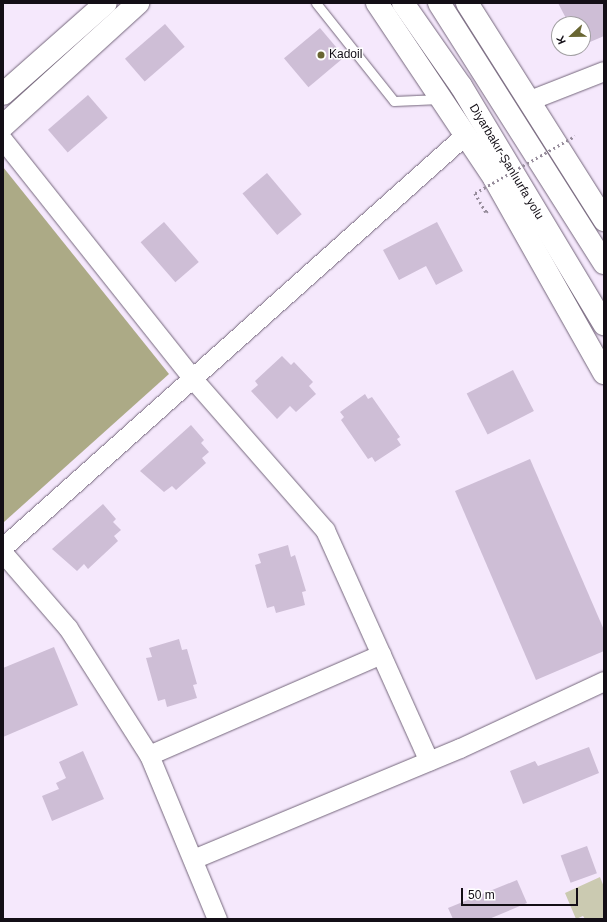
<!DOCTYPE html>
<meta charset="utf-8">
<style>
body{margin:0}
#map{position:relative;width:607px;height:922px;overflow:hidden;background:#f5e8fc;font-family:Arial,sans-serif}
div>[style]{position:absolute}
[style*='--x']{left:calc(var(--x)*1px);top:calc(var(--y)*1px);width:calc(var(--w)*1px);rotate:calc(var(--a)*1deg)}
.green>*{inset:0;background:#cbcab1}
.forest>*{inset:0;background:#acaa86}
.building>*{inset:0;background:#cebed6;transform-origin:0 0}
.path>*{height:2.5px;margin-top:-1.25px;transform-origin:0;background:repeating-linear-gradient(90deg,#978d9c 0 2px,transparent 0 5px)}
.roads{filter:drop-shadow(0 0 1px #74667b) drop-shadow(0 0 1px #74667b)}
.lane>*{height:9px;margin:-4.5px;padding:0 4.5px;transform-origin:4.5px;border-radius:4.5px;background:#fff}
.street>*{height:19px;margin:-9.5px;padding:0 9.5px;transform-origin:9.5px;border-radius:9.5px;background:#fff}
.secondary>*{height:22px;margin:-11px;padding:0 11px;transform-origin:11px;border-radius:11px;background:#fff}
.highway>*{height:22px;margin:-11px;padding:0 11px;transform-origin:11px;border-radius:11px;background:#fff}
.path-bridge>*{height:2.5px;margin-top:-1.25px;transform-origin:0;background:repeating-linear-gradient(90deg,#978d9c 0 2px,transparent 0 5px)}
.dots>*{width:11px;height:11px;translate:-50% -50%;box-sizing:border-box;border:2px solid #fff;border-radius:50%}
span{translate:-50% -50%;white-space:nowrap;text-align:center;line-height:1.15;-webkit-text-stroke:3px #fff;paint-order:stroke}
.poi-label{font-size:12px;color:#130e16}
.left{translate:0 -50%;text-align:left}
.street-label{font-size:12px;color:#130e16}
.frame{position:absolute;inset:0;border:4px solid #130e16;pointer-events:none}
.north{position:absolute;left:551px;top:16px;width:40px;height:40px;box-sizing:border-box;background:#fff;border:1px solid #a19fa2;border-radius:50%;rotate:248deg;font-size:11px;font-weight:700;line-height:16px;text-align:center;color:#130e16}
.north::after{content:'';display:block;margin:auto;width:14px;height:18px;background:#696632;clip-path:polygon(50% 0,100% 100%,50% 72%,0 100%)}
.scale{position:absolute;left:461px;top:888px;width:117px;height:18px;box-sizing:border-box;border:2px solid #130e16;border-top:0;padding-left:5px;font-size:12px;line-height:14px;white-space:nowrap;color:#130e16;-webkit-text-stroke:3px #fff;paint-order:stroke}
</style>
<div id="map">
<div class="green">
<i style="clip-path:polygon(600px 877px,604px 887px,604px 919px,585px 919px,583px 916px,576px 919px,565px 893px)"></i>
</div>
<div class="forest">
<i style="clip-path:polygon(3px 167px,169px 374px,4px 522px,3px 522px)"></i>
</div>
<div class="building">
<i style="clip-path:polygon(558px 3px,604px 3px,604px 36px,583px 45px,583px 24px,569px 24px)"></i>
<i style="left:165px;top:24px;width:30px;height:53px;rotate:49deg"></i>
<i style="left:320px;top:28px;width:38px;height:47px;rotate:50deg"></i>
<i style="left:88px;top:95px;width:30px;height:53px;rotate:49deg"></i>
<i style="left:267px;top:173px;width:54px;height:32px;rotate:50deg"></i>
<i style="left:164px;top:222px;width:53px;height:31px;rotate:49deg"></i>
<i style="clip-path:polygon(437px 222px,463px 271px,436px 285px,426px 266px,399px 280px,383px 250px)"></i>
<i style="clip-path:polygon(282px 356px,291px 365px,294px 362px,313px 382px,309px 386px,316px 394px,296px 412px,290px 406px,277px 419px,251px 391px,258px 385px,255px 381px)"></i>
<i style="left:513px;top:370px;width:46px;height:52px;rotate:63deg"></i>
<i style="clip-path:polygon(365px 394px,368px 399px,372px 397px,400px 437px,397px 439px,401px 445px,375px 462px,372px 457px,368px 459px,341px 420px,344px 417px,340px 412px)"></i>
<i style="clip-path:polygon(191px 425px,204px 440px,201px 443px,209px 452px,202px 458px,206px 463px,176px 490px,172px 486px,164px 492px,140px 471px)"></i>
<i style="clip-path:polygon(530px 459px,604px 630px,604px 651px,536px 680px,455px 491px)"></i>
<i style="clip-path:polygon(103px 504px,116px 519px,113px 522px,121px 530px,114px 536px,118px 541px,88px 569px,84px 564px,77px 571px,52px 549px)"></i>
<i style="clip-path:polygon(288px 545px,291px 557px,295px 555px,306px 591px,302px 592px,305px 605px,276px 613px,274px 606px,267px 608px,255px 565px,261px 563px,258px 554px)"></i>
<i style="clip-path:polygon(179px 639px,182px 650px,187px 649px,197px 684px,193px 685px,197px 698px,167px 707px,165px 699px,158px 701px,146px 658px,152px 657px,149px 648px)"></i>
<i style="clip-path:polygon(54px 647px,78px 705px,3px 737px,3px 668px)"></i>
<i style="clip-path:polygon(589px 747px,599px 773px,523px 804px,510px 771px,535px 761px,538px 766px)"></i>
<i style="clip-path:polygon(83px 751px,104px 799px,52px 821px,42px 796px,59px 789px,56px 783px,66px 778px,59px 762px)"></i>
<i style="left:587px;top:846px;width:29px;height:28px;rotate:70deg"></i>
<i style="clip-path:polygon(517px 880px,527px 903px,489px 919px,453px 919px,448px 908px)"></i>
</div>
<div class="path">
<i style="--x:475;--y:193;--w:22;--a:60"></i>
<i style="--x:486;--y:212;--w:4;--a:-45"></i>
</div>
<div class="roads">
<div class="lane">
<i style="--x:316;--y:3;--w:125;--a:51.5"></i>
<i style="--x:394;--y:101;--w:46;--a:-2.5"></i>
</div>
<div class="street">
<i style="--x:530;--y:100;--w:79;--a:-21.4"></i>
<i style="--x:3;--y:140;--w:304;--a:51.5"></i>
<i style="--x:192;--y:378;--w:202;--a:48.8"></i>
<i style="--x:325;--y:530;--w:253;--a:65.8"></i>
<i style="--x:3;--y:547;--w:619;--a:-41.73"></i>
<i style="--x:3;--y:553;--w:99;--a:49.1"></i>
<i style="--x:68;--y:628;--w:151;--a:57.5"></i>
<i style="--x:149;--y:755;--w:178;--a:67.5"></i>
<i style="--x:149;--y:755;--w:253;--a:-23.5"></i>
<i style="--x:193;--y:859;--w:289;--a:-22.6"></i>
<i style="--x:460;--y:748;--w:159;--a:-25"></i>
</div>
<div class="secondary">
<i style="--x:3;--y:94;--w:137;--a:-41.5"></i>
<i style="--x:3;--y:126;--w:183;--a:-42.3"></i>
</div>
<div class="highway">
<i style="--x:377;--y:3;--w:211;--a:56.2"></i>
<i style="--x:494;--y:178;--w:224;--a:60.6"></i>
<i style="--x:403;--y:3;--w:101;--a:55.1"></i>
<i style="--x:461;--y:86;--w:278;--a:59"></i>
<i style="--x:439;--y:3;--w:308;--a:57.6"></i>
<i style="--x:467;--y:3;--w:257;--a:57.7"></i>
</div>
</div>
<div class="path-bridge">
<i style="--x:475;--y:193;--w:115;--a:-29.7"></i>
</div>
<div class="dots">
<i style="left:321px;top:55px;background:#696632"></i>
</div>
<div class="poi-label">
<span class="left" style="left:329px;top:55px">Kadoil</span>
</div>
<div class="street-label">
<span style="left:506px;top:162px;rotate:59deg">Diyarbakır-Şanlıurfa yolu</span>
</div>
<div class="frame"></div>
<div class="north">K</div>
<div class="scale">50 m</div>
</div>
